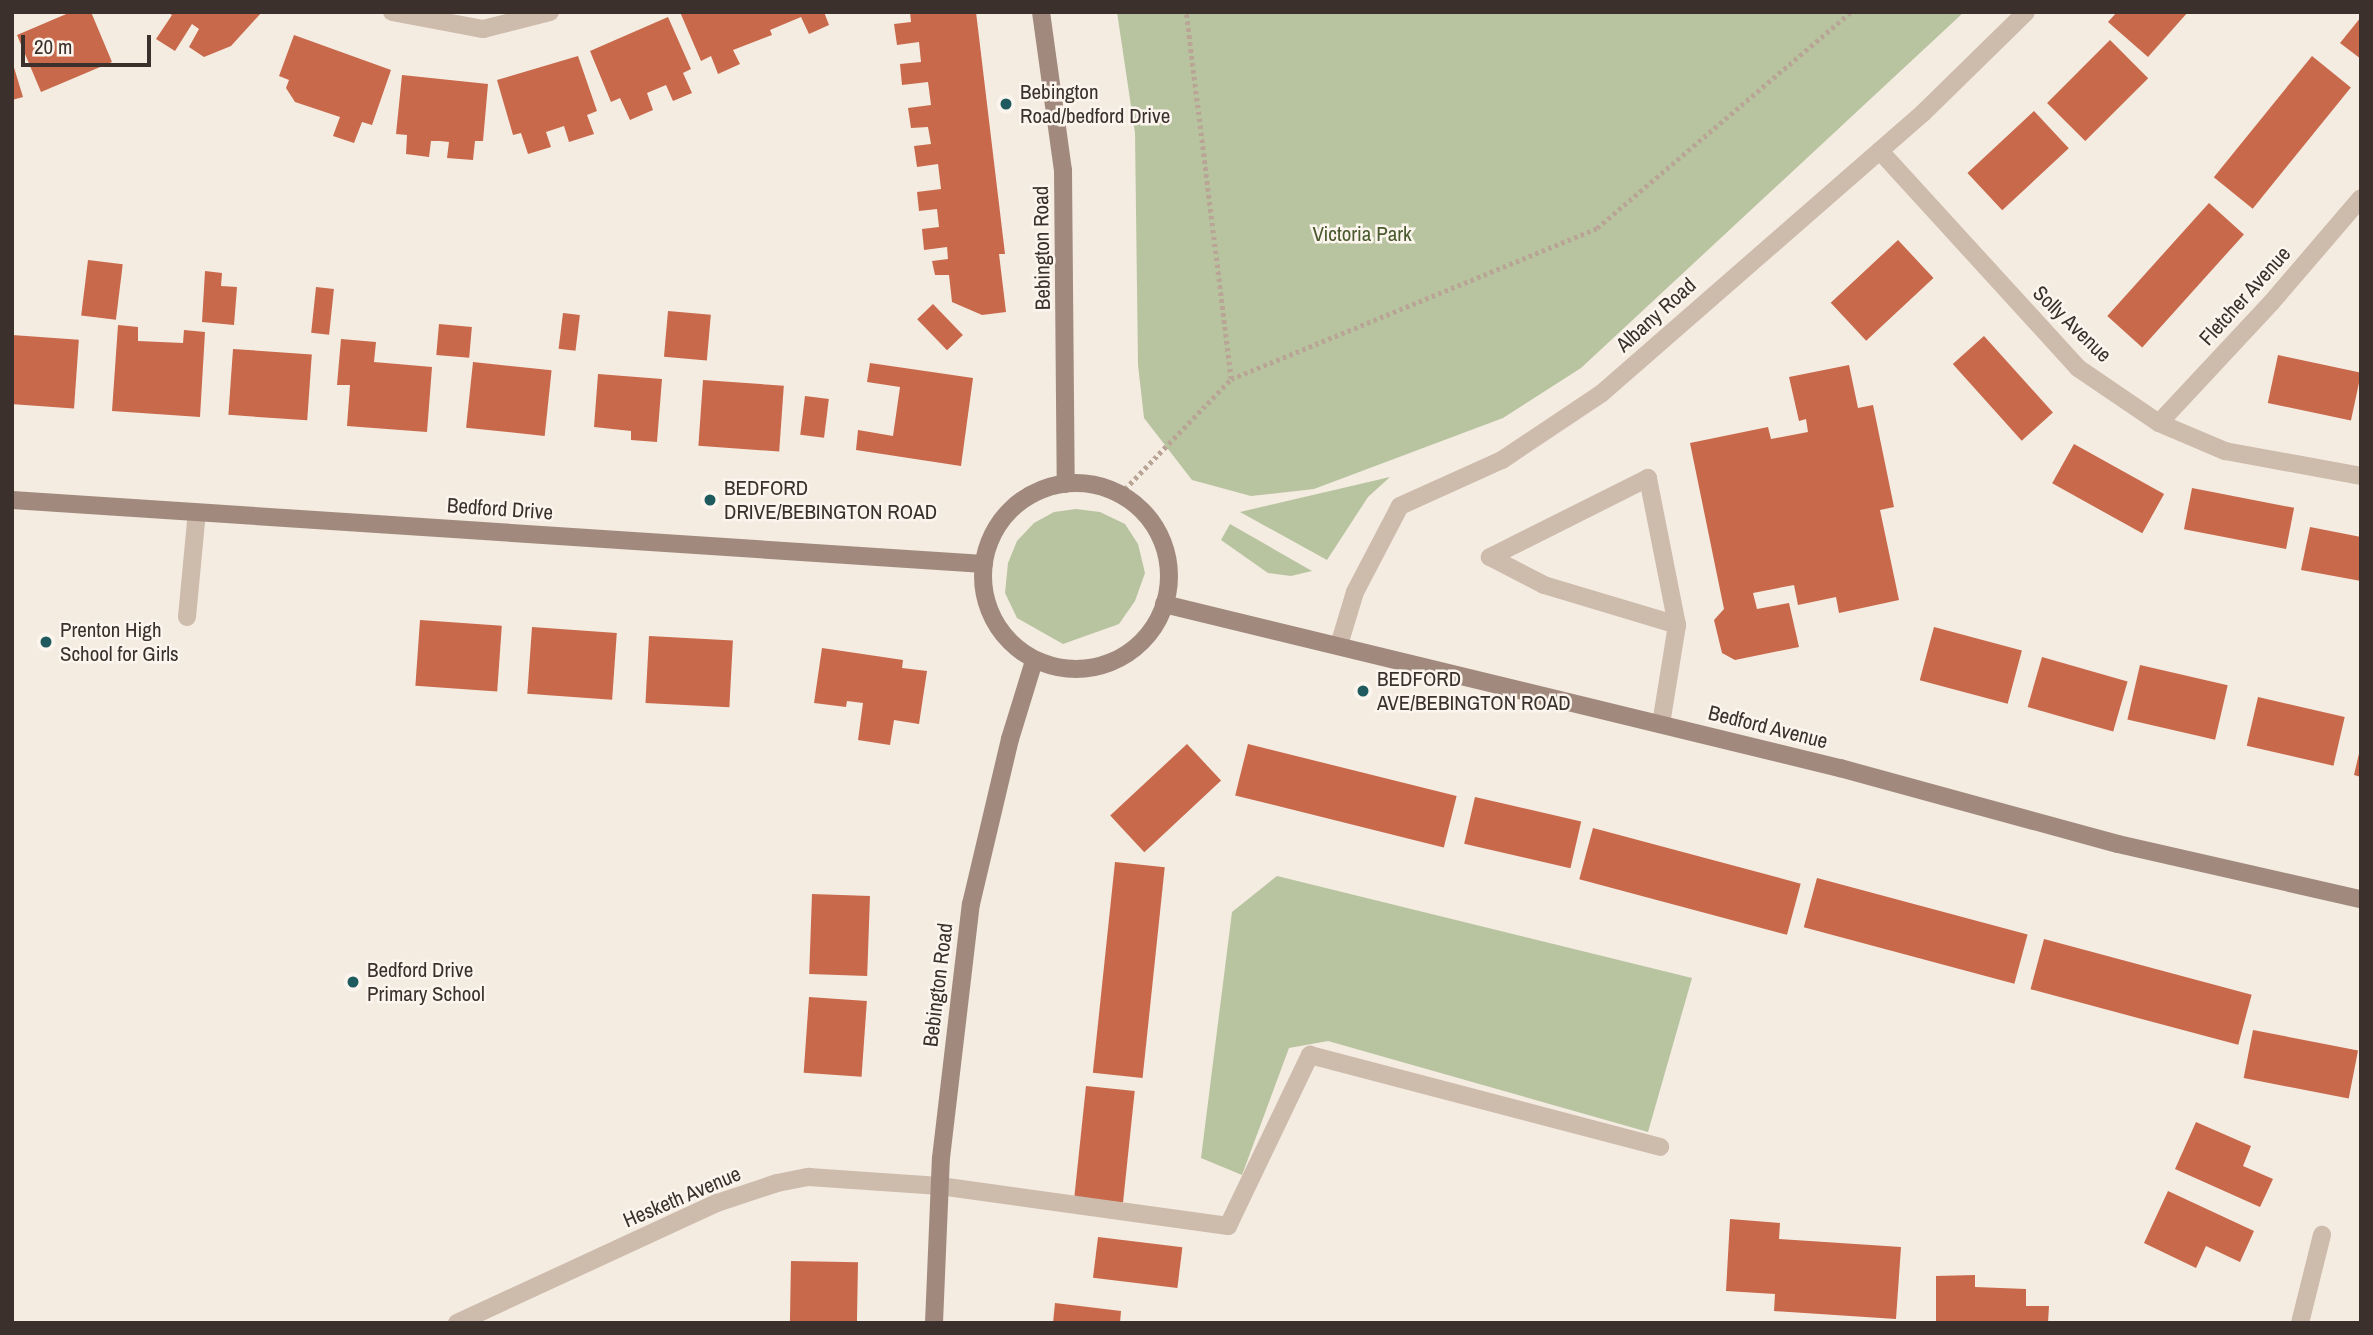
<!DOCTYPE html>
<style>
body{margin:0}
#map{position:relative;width:2373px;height:1335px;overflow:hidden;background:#f4ebe1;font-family:"Archivo Narrow",sans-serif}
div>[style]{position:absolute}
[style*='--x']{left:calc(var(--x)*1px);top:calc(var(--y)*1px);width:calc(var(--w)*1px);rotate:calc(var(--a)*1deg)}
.green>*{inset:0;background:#b8c4a0}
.building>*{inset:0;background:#c8694b;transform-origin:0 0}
.path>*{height:4.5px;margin-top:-2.25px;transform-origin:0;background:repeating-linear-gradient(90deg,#b9a596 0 3.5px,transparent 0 7px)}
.lane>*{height:18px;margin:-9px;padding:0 9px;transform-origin:9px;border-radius:9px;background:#cdbbac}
.street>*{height:18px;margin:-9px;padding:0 9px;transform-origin:9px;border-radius:9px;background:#cdbbac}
.secondary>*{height:18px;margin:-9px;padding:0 9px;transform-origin:9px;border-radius:9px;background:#a18a7d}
.secondary>.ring{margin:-9px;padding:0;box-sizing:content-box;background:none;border:18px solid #a18a7d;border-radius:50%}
.dots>*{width:19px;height:19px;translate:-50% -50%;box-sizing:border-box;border:4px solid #fbf5ee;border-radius:50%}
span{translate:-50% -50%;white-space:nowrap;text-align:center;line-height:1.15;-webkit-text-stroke:5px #fbf5ee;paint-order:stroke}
.poi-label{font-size:21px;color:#3b302b}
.left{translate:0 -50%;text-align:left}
.park-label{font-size:21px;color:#4a5a2e}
.street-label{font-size:21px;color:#3b302b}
.frame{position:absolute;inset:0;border:14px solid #3b302b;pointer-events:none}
.scale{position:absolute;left:21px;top:35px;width:130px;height:32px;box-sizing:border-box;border:4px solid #3b302b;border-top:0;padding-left:9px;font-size:21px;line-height:24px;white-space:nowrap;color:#3b302b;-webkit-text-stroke:5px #fbf5ee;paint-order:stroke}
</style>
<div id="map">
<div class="green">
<i style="clip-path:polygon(1117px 12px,1964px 12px,1581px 368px,1503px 418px,1314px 489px,1251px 496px,1192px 480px,1144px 418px,1138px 365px,1135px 133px)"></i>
<i style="clip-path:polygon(1390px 477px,1368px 497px,1327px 560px,1240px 512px)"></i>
<i style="clip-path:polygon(1076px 509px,1100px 512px,1125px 524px,1138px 544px,1145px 573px,1135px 601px,1119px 624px,1063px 644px,1017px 618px,1005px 593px,1008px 563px,1017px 541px,1034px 523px,1054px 512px)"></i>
<i style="clip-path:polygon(1230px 524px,1312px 571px,1291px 576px,1268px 573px,1221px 540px)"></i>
<i style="clip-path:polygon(1277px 876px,1692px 978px,1648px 1132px,1328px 1041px,1289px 1048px,1242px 1175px,1201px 1158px,1232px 912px)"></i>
</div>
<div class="building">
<i style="clip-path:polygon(71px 12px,91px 12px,112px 62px,41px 92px,17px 35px)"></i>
<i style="clip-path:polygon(167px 12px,262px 12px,231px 46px,204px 57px,189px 47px,199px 29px,192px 24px,175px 51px,156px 39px,172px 15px)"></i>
<i style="clip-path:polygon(680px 12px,824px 12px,829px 25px,809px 34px,801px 17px,770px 30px,772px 35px,733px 50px,740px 64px,718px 74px,711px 56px,701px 61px)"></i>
<i style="clip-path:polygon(910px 12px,976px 12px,1005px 254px,999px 254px,1006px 312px,982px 315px,952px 302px,949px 275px,935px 275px,932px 261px,948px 259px,947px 247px,924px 250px,922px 229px,939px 227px,937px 209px,919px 211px,917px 192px,941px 189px,938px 164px,917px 167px,914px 146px,931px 144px,928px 127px,911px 128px,908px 108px,931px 105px,928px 82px,902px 85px,900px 64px,921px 62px,919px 42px,897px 45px,894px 24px,911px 22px)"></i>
<i style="clip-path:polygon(2117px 12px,2188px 12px,2148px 57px,2108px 22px)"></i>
<i style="clip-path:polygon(668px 17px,691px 69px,683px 73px,692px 93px,673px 101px,666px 85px,647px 93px,653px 110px,630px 120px,620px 98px,611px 102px,590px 51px)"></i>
<i style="clip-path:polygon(2361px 17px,2361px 59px,2340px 43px)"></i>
<i style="clip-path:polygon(294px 35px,391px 70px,372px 125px,362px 122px,354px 143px,333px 136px,340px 117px,295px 102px,286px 88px,289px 80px,279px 76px)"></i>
<i style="left:2110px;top:40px;width:54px;height:89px;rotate:45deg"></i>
<i style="clip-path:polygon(578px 56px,597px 111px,587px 115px,594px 134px,569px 142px,564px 126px,546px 132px,551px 147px,528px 154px,521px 133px,513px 135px,497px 80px)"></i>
<i style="left:2312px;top:56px;width:50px;height:156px;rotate:39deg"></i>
<i style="clip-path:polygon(12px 61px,23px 97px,12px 100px)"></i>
<i style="clip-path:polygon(402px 75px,488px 84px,483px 141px,475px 141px,473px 160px,447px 158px,449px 142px,440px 141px,431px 141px,429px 157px,406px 154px,407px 135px,396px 134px)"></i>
<i style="left:2034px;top:111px;width:51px;height:91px;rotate:47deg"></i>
<i style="left:2209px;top:203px;width:47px;height:152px;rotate:42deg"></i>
<i style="left:1898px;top:240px;width:52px;height:92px;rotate:47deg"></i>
<i style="left:88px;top:260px;width:35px;height:56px;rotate:7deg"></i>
<i style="clip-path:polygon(205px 271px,222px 273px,221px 286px,237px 287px,234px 325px,202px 322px)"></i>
<i style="left:316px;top:287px;width:18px;height:46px;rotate:6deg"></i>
<i style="left:933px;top:304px;width:43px;height:22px;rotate:46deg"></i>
<i style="left:668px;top:311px;width:43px;height:46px;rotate:5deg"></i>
<i style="left:563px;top:313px;width:17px;height:36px;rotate:7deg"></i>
<i style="left:439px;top:324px;width:33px;height:31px;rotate:5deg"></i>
<i style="clip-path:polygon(118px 325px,138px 327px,138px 341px,183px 343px,184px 330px,205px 332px,200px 417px,112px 411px)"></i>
<i style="left:12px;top:335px;width:67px;height:69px;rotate:4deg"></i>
<i style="left:1984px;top:336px;width:103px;height:42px;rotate:48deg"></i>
<i style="clip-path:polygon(341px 339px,376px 342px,374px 362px,432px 367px,427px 432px,347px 426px,350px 385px,337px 385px)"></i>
<i style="left:233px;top:349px;width:79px;height:66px;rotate:4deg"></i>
<i style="left:2278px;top:355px;width:85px;height:49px;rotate:12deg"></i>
<i style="left:473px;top:362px;width:79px;height:66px;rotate:6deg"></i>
<i style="clip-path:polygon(870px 363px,973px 378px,961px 466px,856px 450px,858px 430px,893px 436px,900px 387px,867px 382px)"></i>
<i style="clip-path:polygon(1849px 365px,1858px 408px,1873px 405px,1894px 507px,1880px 510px,1899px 600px,1839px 613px,1836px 597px,1798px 605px,1794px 585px,1753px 593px,1757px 609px,1789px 603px,1799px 647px,1735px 660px,1722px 653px,1714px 620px,1724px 609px,1690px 443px,1768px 427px,1771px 439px,1808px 432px,1806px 419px,1799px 421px,1789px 377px)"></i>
<i style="clip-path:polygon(598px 374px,662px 379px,657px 442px,631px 440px,631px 431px,594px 427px)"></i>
<i style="left:703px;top:380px;width:81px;height:66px;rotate:4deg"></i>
<i style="left:805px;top:396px;width:24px;height:39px;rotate:7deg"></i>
<i style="left:2074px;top:444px;width:103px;height:45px;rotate:29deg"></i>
<i style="left:2192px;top:488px;width:104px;height:42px;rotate:11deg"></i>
<i style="clip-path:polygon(2310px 527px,2361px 537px,2361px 581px,2301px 570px)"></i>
<i style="left:420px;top:620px;width:82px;height:66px;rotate:4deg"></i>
<i style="left:532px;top:627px;width:85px;height:67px;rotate:4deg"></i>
<i style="left:1934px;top:627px;width:91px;height:55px;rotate:15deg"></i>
<i style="left:649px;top:636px;width:84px;height:67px;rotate:3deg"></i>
<i style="clip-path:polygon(822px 648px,903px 660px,902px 668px,927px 671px,919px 724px,894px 720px,890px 745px,858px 740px,863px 703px,847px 701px,846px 707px,814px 703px)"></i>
<i style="left:2042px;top:657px;width:89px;height:52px;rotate:16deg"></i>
<i style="left:2140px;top:665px;width:90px;height:56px;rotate:13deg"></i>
<i style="left:2258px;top:697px;width:89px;height:50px;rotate:13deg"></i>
<i style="left:1187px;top:744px;width:50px;height:105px;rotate:47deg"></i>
<i style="left:1248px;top:744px;width:215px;height:53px;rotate:14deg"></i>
<i style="clip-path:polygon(2360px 749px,2361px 749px,2361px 777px,2354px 775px)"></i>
<i style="left:1475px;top:797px;width:109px;height:48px;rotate:13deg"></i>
<i style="left:1593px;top:828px;width:215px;height:53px;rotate:15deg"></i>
<i style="left:1115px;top:862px;width:50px;height:212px;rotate:6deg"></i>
<i style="left:1817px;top:878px;width:218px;height:51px;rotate:15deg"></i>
<i style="left:812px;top:894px;width:58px;height:80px;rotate:2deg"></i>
<i style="left:2044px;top:939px;width:215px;height:52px;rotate:15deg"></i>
<i style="left:809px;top:997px;width:58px;height:76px;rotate:4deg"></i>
<i style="left:2253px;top:1030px;width:107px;height:49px;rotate:11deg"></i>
<i style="left:1086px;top:1086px;width:49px;height:112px;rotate:6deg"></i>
<i style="clip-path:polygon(2196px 1122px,2251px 1146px,2243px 1166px,2273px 1179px,2260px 1207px,2175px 1169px)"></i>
<i style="clip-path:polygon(2168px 1191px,2254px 1231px,2240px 1262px,2206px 1246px,2196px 1268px,2144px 1243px)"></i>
<i style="clip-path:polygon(1730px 1219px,1780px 1223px,1779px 1239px,1901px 1247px,1896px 1319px,1774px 1311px,1775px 1294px,1726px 1291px)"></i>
<i style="left:1098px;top:1237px;width:85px;height:41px;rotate:7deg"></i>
<i style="left:791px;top:1261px;width:67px;height:62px;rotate:1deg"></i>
<i style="clip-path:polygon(1975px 1275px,1975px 1287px,2026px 1289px,2026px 1306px,2049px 1306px,2048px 1323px,1936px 1323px,1936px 1276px)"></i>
<i style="clip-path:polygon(1055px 1303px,1121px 1311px,1120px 1323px,1053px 1323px)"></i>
</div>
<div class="path">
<i style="--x:1231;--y:379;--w:396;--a:-22.4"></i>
<i style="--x:1597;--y:228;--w:333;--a:-40.4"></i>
<i style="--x:1120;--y:494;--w:160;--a:-46"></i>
<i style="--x:1231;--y:379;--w:370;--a:-97"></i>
</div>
<div class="lane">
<i style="--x:187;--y:617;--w:105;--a:-84.6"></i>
<i style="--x:1661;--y:724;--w:100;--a:-80.8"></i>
<i style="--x:1677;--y:625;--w:150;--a:-101.2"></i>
<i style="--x:1648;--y:478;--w:177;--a:153.4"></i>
<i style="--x:1490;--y:557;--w:61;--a:27.4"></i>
<i style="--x:1544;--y:585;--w:139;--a:16.7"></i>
<i style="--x:940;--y:1186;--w:291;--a:7.9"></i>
<i style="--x:1228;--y:1226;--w:190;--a:-64.4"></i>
<i style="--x:1310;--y:1055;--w:362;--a:14.7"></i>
</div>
<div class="street">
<i style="--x:392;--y:12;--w:93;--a:10.6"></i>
<i style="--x:483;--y:29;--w:69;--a:-14.2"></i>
<i style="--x:1880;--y:151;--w:294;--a:47.6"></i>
<i style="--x:2078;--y:368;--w:98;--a:34.2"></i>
<i style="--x:2159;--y:423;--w:72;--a:23"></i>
<i style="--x:2225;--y:451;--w:138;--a:10.4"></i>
<i style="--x:2159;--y:423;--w:164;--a:-47"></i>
<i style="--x:2271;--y:303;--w:138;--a:-49.4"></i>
<i style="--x:1339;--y:645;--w:55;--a:-73.2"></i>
<i style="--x:1355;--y:592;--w:97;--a:-62.4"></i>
<i style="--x:1400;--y:506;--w:112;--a:-24.3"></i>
<i style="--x:1502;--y:460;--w:120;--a:-33.8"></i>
<i style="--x:1602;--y:393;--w:426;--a:-41.1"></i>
<i style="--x:1923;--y:113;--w:144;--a:-44.4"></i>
<i style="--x:457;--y:1323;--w:286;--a:-24.8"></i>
<i style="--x:717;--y:1203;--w:63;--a:-18.4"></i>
<i style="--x:777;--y:1183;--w:33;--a:-11"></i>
<i style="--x:809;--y:1177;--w:131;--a:3.9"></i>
<i style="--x:2300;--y:1323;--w:91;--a:-76"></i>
</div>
<div class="secondary">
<i style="--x:1041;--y:12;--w:160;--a:82.1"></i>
<i style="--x:1063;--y:170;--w:314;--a:89.5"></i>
<i class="ring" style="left:983px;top:483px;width:168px;height:168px"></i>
<i style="--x:12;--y:500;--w:974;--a:3.77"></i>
<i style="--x:1164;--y:604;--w:696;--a:13.64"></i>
<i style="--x:1840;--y:768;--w:288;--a:15.3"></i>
<i style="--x:2118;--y:844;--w:249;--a:12.8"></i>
<i style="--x:934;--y:1323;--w:165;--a:-87.6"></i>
<i style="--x:941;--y:1158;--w:256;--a:-83.3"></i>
<i style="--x:971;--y:904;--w:170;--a:-76.7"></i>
<i style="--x:1010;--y:739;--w:82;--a:-72.9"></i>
</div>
<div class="dots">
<i style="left:1006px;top:104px;background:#1f5a5e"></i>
<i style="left:710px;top:500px;background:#1f5a5e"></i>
<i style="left:46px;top:642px;background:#1f5a5e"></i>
<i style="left:1363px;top:691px;background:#1f5a5e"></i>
<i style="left:353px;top:982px;background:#1f5a5e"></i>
</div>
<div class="poi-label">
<span class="left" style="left:1020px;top:104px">Bebington<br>Road/bedford Drive</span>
<span class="left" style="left:724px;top:500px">BEDFORD<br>DRIVE/BEBINGTON ROAD</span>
<span class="left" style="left:60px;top:642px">Prenton High<br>School for Girls</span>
<span class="left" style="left:1377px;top:691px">BEDFORD<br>AVE/BEBINGTON ROAD</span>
<span class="left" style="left:367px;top:982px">Bedford Drive<br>Primary School</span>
</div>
<div class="park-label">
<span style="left:1362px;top:234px">Victoria Park</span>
</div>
<div class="street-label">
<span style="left:1042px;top:248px;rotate:-91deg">Bebington Road</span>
<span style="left:2245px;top:296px;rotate:-48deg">Fletcher Avenue</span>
<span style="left:1656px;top:315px;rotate:-42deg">Albany Road</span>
<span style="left:2072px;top:324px;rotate:44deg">Solly Avenue</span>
<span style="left:500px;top:509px;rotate:4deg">Bedford Drive</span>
<span style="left:1768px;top:727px;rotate:14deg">Bedford Avenue</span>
<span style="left:938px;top:985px;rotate:-83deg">Bebington Road</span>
<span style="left:682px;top:1197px;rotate:-23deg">Hesketh Avenue</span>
</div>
<div class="frame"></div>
<div class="scale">20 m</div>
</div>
